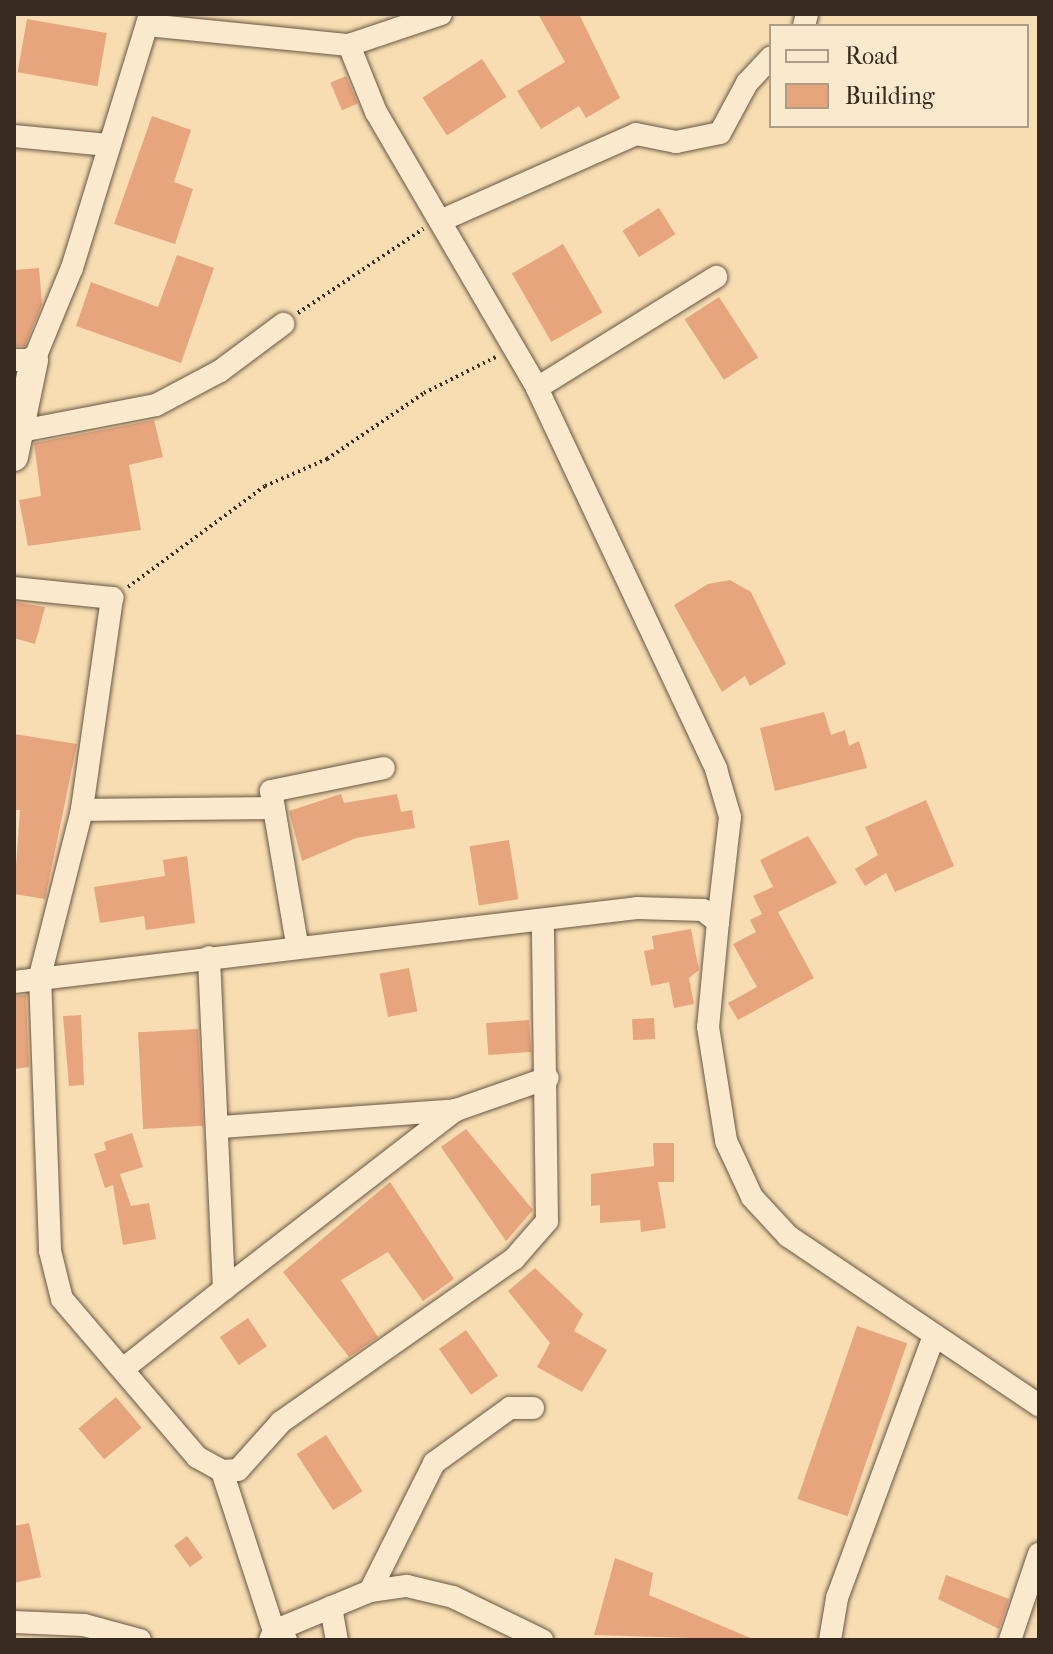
<!DOCTYPE html>
<style>
body{margin:0}
#map{position:relative;width:1053px;height:1654px;overflow:hidden;background:#f7ddb1;font-family:"IM FELL French Canon",serif}
div>[style]{position:absolute}
[style*='--x']{left:calc(var(--x)*1px);top:calc(var(--y)*1px);width:calc(var(--w)*1px);rotate:calc(var(--a)*1deg)}
.building>*{inset:0;background:#e6a57d;transform-origin:0 0}
.path>*{height:4px;margin-top:-2px;transform-origin:0;background:repeating-linear-gradient(90deg,#392a21 0 2px,transparent 0 6px)}
.roads{filter:drop-shadow(0 0 2px #685745) drop-shadow(0 0 2px #685745)}
.minor>*{height:22px;margin:-11px;padding:0 11px;transform-origin:11px;border-radius:11px;background:#fae9cc}
.tertiary>*{height:28px;margin:-14px;padding:0 14px;transform-origin:14px;border-radius:14px;background:#fae9cc}
span{translate:-50% -50%;white-space:nowrap;text-align:center;line-height:1.15;-webkit-text-stroke:6px #fae9cc;paint-order:stroke}
.frame{position:absolute;inset:0;border:16px solid #392a21;pointer-events:none}
.legend{position:absolute;left:769px;top:24px;width:260px;height:104px;box-sizing:border-box;background:#fae9cc;border:2px solid #ad9d88;margin:0;padding:10px 14px;list-style:none;font-size:24px;color:#392a21}
.legend li{display:flex;align-items:center;gap:16px;height:40px}
.legend b{width:40px;border:2px solid #ad9d88}
</style>
<div id="map">
<div class="building">
<i style="clip-path:polygon(538px 14px,579px 14px,620px 98px,586px 118px,579px 106px,541px 129px,517px 91px,565px 62px)"></i>
<i style="left:27px;top:19px;width:81px;height:54px;rotate:10deg"></i>
<i style="left:482px;top:59px;width:45px;height:71px;rotate:57deg"></i>
<i style="left:346px;top:76px;width:30px;height:17px;rotate:67deg"></i>
<i style="clip-path:polygon(152px 116px,191px 130px,174px 182px,193px 189px,175px 244px,114px 224px)"></i>
<i style="left:659px;top:208px;width:31px;height:43px;rotate:58deg"></i>
<i style="left:563px;top:244px;width:79px;height:59px;rotate:60deg"></i>
<i style="clip-path:polygon(177px 255px,214px 268px,181px 363px,76px 326px,91px 282px,158px 307px)"></i>
<i style="clip-path:polygon(39px 268px,42px 304px,25px 346px,14px 346px,14px 270px)"></i>
<i style="left:719px;top:297px;width:72px;height:41px;rotate:57deg"></i>
<i style="clip-path:polygon(154px 420px,163px 457px,129px 465px,141px 530px,28px 546px,19px 500px,41px 496px,34px 443px)"></i>
<i style="clip-path:polygon(730px 580px,751px 592px,786px 664px,750px 686px,745px 676px,722px 692px,674px 605px,708px 584px)"></i>
<i style="clip-path:polygon(14px 602px,45px 607px,35px 644px,14px 638px)"></i>
<i style="clip-path:polygon(824px 712px,831px 735px,845px 730px,849px 746px,859px 741px,867px 768px,775px 791px,760px 728px)"></i>
<i style="clip-path:polygon(14px 734px,77px 744px,45px 899px,14px 894px,20px 810px,14px 810px)"></i>
<i style="clip-path:polygon(341px 794px,344px 803px,397px 794px,401px 812px,412px 810px,415px 828px,356px 838px,302px 861px,289px 811px)"></i>
<i style="clip-path:polygon(926px 800px,954px 866px,895px 892px,886px 873px,865px 886px,855px 869px,878px 855px,865px 827px)"></i>
<i style="clip-path:polygon(808px 836px,837px 883px,778px 912px,814px 978px,738px 1020px,728px 1003px,757px 987px,733px 944px,756px 932px,750px 920px,762px 914px,753px 896px,773px 887px,760px 860px)"></i>
<i style="left:509px;top:840px;width:60px;height:40px;rotate:81deg"></i>
<i style="clip-path:polygon(187px 856px,195px 923px,146px 930px,144px 916px,100px 923px,94px 887px,165px 876px,163px 860px)"></i>
<i style="clip-path:polygon(691px 929px,699px 970px,689px 978px,694px 1004px,674px 1008px,669px 982px,651px 986px,644px 951px,654px 949px,652px 936px)"></i>
<i style="left:409px;top:968px;width:44px;height:30px;rotate:79deg"></i>
<i style="clip-path:polygon(26px 995px,29px 1067px,14px 1069px,14px 996px)"></i>
<i style="clip-path:polygon(81px 1015px,84px 1085px,69px 1086px,63px 1016px)"></i>
<i style="left:654px;top:1018px;width:21px;height:22px;rotate:87deg"></i>
<i style="left:529px;top:1020px;width:32px;height:43px;rotate:86deg"></i>
<i style="left:198px;top:1029px;width:97px;height:60px;rotate:87deg"></i>
<i style="clip-path:polygon(466px 1129px,533px 1210px,506px 1241px,441px 1147px)"></i>
<i style="clip-path:polygon(132px 1133px,143px 1167px,120px 1174px,131px 1206px,149px 1203px,156px 1239px,123px 1245px,113px 1185px,105px 1188px,94px 1154px,106px 1150px,104px 1142px)"></i>
<i style="clip-path:polygon(653px 1143px,674px 1143px,674px 1182px,658px 1182px,666px 1228px,641px 1232px,640px 1220px,600px 1223px,600px 1205px,591px 1206px,591px 1174px,654px 1166px)"></i>
<i style="clip-path:polygon(390px 1182px,454px 1279px,423px 1301px,388px 1252px,341px 1280px,378px 1337px,349px 1357px,283px 1272px)"></i>
<i style="clip-path:polygon(535px 1268px,583px 1314px,574px 1331px,607px 1350px,582px 1392px,537px 1367px,550px 1343px,508px 1291px)"></i>
<i style="left:248px;top:1318px;width:34px;height:34px;rotate:56deg"></i>
<i style="left:857px;top:1326px;width:53px;height:183px;rotate:19deg"></i>
<i style="left:466px;top:1330px;width:56px;height:33px;rotate:55deg"></i>
<i style="left:116px;top:1397px;width:40px;height:49px;rotate:50deg"></i>
<i style="left:326px;top:1435px;width:67px;height:35px;rotate:57deg"></i>
<i style="clip-path:polygon(29px 1523px,41px 1577px,14px 1583px,14px 1526px)"></i>
<i style="left:187px;top:1536px;width:27px;height:16px;rotate:54deg"></i>
<i style="clip-path:polygon(615px 1558px,653px 1573px,649px 1595px,755px 1640px,594px 1635px)"></i>
<i style="clip-path:polygon(946px 1575px,1009px 1599px,999px 1629px,938px 1599px)"></i>
</div>
<div class="path">
<i style="--x:298;--y:313;--w:151;--a:-33.9"></i>
<i style="--x:128;--y:587;--w:170;--a:-36.4"></i>
<i style="--x:265;--y:486;--w:68;--a:-23.5"></i>
<i style="--x:327;--y:459;--w:117;--a:-34.2"></i>
<i style="--x:424;--y:393;--w:83;--a:-26.6"></i>
</div>
<div class="roads">
<div class="minor">
<i style="--x:147;--y:25;--w:203;--a:5.7"></i>
<i style="--x:349;--y:45;--w:97;--a:-18.6"></i>
<i style="--x:804;--y:26;--w:12;--a:-76"></i>
<i style="--x:349;--y:45;--w:72;--a:68.1"></i>
<i style="--x:376;--y:112;--w:320;--a:59.7"></i>
<i style="--x:537;--y:388;--w:421;--a:64.8"></i>
<i style="--x:716;--y:769;--w:50;--a:73.7"></i>
<i style="--x:730;--y:817;--w:106;--a:96.5"></i>
<i style="--x:14;--y:136;--w:94;--a:5.5"></i>
<i style="--x:440;--y:221;--w:214;--a:-23.9"></i>
<i style="--x:636;--y:134;--w:41;--a:11.3"></i>
<i style="--x:676;--y:142;--w:45;--a:-11.6"></i>
<i style="--x:720;--y:133;--w:57;--a:-61.6"></i>
<i style="--x:747;--y:83;--w:35;--a:-47"></i>
<i style="--x:14;--y:360;--w:20;--a:0"></i>
<i style="--x:34;--y:360;--w:100;--a:-67.6"></i>
<i style="--x:72;--y:268;--w:266;--a:-72.9"></i>
<i style="--x:537;--y:388;--w:211;--a:-31.8"></i>
<i style="--x:21;--y:431;--w:137;--a:-10.9"></i>
<i style="--x:156;--y:405;--w:72;--a:-28"></i>
<i style="--x:220;--y:371;--w:79;--a:-36.7"></i>
<i style="--x:14;--y:588;--w:99;--a:5.8"></i>
<i style="--x:112;--y:598;--w:214;--a:98.1"></i>
<i style="--x:82;--y:810;--w:171;--a:104.2"></i>
<i style="--x:40;--y:976;--w:275;--a:87.9"></i>
<i style="--x:50;--y:1251;--w:49;--a:76"></i>
<i style="--x:62;--y:1299;--w:208;--a:49.5"></i>
<i style="--x:197;--y:1457;--w:29;--a:29"></i>
<i style="--x:222;--y:1471;--w:16;--a:-4"></i>
<i style="--x:238;--y:1470;--w:64;--a:-48.1"></i>
<i style="--x:281;--y:1422;--w:284;--a:-35"></i>
<i style="--x:514;--y:1259;--w:50;--a:-49"></i>
<i style="--x:547;--y:1221;--w:300;--a:-90.8"></i>
<i style="--x:82;--y:810;--w:186;--a:-0.6"></i>
<i style="--x:297;--y:944;--w:155;--a:-99.6"></i>
<i style="--x:271;--y:791;--w:115;--a:-11.5"></i>
<i style="--x:14;--y:982;--w:627;--a:-6.77"></i>
<i style="--x:637;--y:908;--w:66;--a:1.7"></i>
<i style="--x:703;--y:910;--w:19;--a:39"></i>
<i style="--x:718;--y:922;--w:105;--a:95.4"></i>
<i style="--x:708;--y:1027;--w:115;--a:81"></i>
<i style="--x:726;--y:1141;--w:62;--a:65.1"></i>
<i style="--x:752;--y:1197;--w:53;--a:47.3"></i>
<i style="--x:788;--y:1236;--w:303;--a:34"></i>
<i style="--x:221;--y:1127;--w:236;--a:-4.1"></i>
<i style="--x:224;--y:1289;--w:293;--a:-37.7"></i>
<i style="--x:456;--y:1110;--w:97;--a:-19.2"></i>
<i style="--x:123;--y:1369;--w:129;--a:-38.4"></i>
<i style="--x:224;--y:1289;--w:332;--a:-92.6"></i>
<i style="--x:222;--y:1471;--w:168;--a:72"></i>
<i style="--x:274;--y:1631;--w:15;--a:37"></i>
<i style="--x:370;--y:1591;--w:143;--a:-63.4"></i>
<i style="--x:434;--y:1463;--w:94;--a:-35.9"></i>
<i style="--x:510;--y:1408;--w:23;--a:0"></i>
<i style="--x:331;--y:1607;--w:34;--a:80"></i>
<i style="--x:14;--y:1622;--w:70;--a:2.5"></i>
<i style="--x:84;--y:1625;--w:58;--a:15"></i>
<i style="--x:270;--y:1640;--w:10;--a:-66"></i>
<i style="--x:274;--y:1631;--w:104;--a:-22.6"></i>
<i style="--x:370;--y:1591;--w:37;--a:-8"></i>
<i style="--x:407;--y:1586;--w:47;--a:13.4"></i>
<i style="--x:453;--y:1597;--w:99;--a:25.8"></i>
<i style="--x:830;--y:1640;--w:43;--a:-80.5"></i>
<i style="--x:837;--y:1598;--w:276;--a:-69.7"></i>
<i style="--x:1010;--y:1640;--w:91;--a:-71.4"></i>
</div>
<div class="tertiary">
<i style="--x:14;--y:457;--w:99;--a:-78.3"></i>
</div>
</div>
<div class="frame"></div>
<ul class="legend">
<li><b style="height:10px;background:#fae9cc"></b>Road</li>
<li><b style="height:22px;background:#e6a57d"></b>Building</li>
</ul>
</div>
